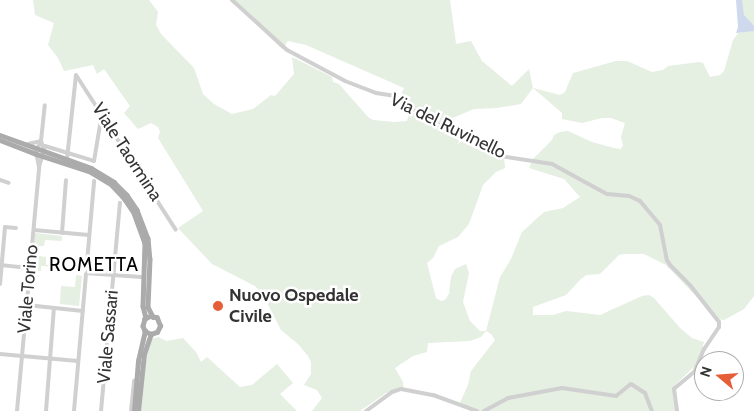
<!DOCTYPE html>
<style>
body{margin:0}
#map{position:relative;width:754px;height:411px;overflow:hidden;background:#fff;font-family:Cabin,sans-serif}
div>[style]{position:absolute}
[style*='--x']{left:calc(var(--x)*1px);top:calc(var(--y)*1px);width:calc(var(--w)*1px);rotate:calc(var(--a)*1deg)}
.green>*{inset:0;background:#e5efe2}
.water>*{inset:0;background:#cfd9ee}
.minor>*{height:4px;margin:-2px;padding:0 2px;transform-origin:2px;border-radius:2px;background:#d0d0d0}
.major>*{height:4.5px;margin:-2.25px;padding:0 2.25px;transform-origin:2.25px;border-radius:2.25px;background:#ababab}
.dots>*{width:14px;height:14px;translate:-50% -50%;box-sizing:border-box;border:2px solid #fff;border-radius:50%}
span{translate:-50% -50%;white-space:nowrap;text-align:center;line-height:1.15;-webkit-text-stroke:5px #fff;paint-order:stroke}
.street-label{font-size:18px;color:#333}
.poi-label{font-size:18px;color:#333;font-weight:700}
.left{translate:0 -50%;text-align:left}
.neighbourhood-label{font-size:19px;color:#000;letter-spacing:1px}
.north{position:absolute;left:694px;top:351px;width:50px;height:50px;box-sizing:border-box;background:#fff;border:1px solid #adadad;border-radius:50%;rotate:288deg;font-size:14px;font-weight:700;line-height:20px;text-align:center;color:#333}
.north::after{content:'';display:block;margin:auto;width:18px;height:22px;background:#e65e38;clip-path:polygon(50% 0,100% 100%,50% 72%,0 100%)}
</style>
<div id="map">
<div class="green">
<i style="clip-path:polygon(evenodd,33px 0,149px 0,158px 12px,156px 25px,161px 34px,194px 68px,203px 94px,214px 104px,232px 114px,253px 109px,271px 95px,275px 96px,294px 74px,292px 57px,332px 77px,333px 82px,339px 84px,368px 117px,373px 120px,394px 122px,407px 121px,411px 106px,399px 98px,404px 88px,306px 45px,288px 41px,282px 49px,233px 2px,235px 0,450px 0,456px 44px,471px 41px,482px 61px,512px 86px,529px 69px,533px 88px,560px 95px,565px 92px,573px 73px,616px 61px,627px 61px,652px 72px,663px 70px,668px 66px,699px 62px,703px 63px,710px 77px,720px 75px,724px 71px,733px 40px,738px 33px,743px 32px,740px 0,754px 0,754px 296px,744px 309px,724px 320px,718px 319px,666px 265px,644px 254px,624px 254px,619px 255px,600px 274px,586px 275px,581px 279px,566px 295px,533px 307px,533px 315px,553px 315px,566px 311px,600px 315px,642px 296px,649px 295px,654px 298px,680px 328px,692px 338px,704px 342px,698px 363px,675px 385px,676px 411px,470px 411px,459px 405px,468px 385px,471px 371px,495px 340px,491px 334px,486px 331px,481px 337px,470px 341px,428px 343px,427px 352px,413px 356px,395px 368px,403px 382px,404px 390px,386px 393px,360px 411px,312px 411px,322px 398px,317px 390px,304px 385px,311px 374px,311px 362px,308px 356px,298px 344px,281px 330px,263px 295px,255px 286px,212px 264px,178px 228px,203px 211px,158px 138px,160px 132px,158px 127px,151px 123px,138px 129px,124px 113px,130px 106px,104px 69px,97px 74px,93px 65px,64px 71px,58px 58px,48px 45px,54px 23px,35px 15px,33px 0,533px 88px,562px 113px,562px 119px,582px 123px,602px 118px,611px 118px,625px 123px,621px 137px,623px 145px,621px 149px,614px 148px,592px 142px,568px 131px,560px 132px,554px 135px,552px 140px,533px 159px,529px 168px,564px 179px,580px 197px,563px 208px,544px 212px,522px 232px,511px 259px,500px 277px,486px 331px,480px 331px,470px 321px,463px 302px,469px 273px,466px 264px,455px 269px,451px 277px,449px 294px,445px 300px,441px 301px,436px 298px,427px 263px,433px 258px,439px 246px,458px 237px,469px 224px,483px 185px,496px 172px,505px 168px,504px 157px,468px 133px,443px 122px,474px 109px,497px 108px,521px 104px,533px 88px)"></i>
<i style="clip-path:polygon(35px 233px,62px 236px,62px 241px,45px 240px,44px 246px,34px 246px)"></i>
<i style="clip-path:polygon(33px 255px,46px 257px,46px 265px,60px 266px,60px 267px,41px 266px,41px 271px,31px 271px)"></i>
<i style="clip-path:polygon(76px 275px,82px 276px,79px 306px,60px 304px,61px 286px,75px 287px)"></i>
<i style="clip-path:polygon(158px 337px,167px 341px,183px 338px,196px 352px,201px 362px,207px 357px,240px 387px,252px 385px,277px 364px,293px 383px,280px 394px,297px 411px,140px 411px,147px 354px,152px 339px)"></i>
</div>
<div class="water">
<i style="clip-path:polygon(736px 0,742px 0,744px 15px,754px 26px,754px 31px,736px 33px,738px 27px)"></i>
</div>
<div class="minor">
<i style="--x:232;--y:0;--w:74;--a:42.3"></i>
<i style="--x:287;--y:50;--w:66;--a:28.1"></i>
<i style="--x:345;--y:81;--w:33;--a:21"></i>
<i style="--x:376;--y:93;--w:18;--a:9"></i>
<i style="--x:394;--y:96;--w:30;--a:37"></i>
<i style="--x:418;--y:114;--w:92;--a:27.1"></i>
<i style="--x:500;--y:156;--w:53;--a:8.7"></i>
<i style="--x:552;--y:164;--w:63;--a:28.6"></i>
<i style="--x:607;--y:194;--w:22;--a:5"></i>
<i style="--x:629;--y:196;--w:12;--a:24"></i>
<i style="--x:640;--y:201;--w:31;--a:50"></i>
<i style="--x:660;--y:225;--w:36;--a:79"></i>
<i style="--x:667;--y:260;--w:6;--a:59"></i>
<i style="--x:670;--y:265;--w:28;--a:45"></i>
<i style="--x:690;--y:285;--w:47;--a:51.9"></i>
<i style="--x:719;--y:322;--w:5;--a:90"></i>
<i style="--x:719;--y:327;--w:27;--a:124"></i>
<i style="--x:704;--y:349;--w:25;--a:113"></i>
<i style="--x:694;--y:372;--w:26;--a:140"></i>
<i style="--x:674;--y:389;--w:22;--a:82"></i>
<i style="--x:76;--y:75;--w:184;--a:57.2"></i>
<i style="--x:28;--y:144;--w:13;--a:-13"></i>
<i style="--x:45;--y:146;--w:51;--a:17"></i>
<i style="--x:94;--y:161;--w:49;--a:-80.5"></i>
<i style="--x:67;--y:159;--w:84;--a:-83.9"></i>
<i style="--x:39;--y:167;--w:16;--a:-101"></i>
<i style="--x:36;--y:151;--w:11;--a:-63"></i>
<i style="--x:41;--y:141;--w:36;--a:-84"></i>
<i style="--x:0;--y:180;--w:9;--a:18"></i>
<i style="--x:34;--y:230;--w:55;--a:5.2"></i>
<i style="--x:62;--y:233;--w:53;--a:-85.7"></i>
<i style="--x:0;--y:265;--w:30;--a:6"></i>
<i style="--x:86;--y:273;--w:55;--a:4.2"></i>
<i style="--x:0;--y:284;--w:57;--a:-85"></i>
<i style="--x:5;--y:227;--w:11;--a:5"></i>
<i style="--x:27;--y:305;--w:56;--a:6.1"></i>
<i style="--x:0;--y:354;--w:78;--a:5.1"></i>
<i style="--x:17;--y:411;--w:245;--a:-84.8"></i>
<i style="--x:39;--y:167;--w:18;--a:-74"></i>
<i style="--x:44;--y:150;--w:9;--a:-108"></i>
<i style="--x:46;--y:411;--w:103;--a:-85.6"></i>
<i style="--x:74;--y:411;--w:231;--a:-85"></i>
<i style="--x:101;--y:411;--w:209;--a:-84.8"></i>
<i style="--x:131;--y:411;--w:30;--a:-84"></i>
<i style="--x:134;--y:381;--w:4;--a:-34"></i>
<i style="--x:366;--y:411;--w:32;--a:-36"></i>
<i style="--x:392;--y:392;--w:9;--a:-18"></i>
<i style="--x:401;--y:389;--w:33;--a:11"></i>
<i style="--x:433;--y:395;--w:47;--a:20"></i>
<i style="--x:484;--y:411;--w:27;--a:-28"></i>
<i style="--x:508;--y:398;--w:55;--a:-10.5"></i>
<i style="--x:562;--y:388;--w:55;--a:8.4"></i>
<i style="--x:616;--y:396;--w:19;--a:-39"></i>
<i style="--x:631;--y:384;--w:17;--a:33"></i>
<i style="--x:645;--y:393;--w:19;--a:69"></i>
</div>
<div class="major">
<i style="--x:0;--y:135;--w:97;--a:19.9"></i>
<i style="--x:91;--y:168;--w:27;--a:31"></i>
<i style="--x:114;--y:182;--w:18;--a:45"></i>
<i style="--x:127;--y:195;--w:18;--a:56"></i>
<i style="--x:137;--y:210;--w:30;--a:69"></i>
<i style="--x:148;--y:238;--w:21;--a:85"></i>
<i style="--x:150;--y:259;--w:48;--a:92.4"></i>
<i style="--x:148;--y:307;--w:11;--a:63"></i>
<i style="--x:0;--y:140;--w:39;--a:21"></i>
<i style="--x:36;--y:154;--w:56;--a:17.8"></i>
<i style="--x:89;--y:171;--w:27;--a:31"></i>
<i style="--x:112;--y:185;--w:18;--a:47"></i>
<i style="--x:124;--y:198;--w:18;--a:56"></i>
<i style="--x:134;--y:213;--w:32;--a:70"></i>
<i style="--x:145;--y:243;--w:63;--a:91.8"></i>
<i style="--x:143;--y:306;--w:12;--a:76"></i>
<i style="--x:134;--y:411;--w:50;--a:-85.4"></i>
<i style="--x:138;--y:361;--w:31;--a:-77"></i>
<i style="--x:138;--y:411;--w:57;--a:-84"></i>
<i style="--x:144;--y:354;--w:21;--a:-71"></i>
<i style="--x:151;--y:334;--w:6;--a:-18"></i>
<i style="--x:157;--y:332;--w:7;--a:-63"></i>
<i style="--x:160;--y:326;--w:9;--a:-111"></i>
<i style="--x:157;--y:318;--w:6;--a:-162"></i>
<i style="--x:151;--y:316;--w:7;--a:153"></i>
<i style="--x:145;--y:319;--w:7;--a:106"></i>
<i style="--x:143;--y:326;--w:5;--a:68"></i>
<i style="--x:145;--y:331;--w:7;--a:27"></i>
</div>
<div class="dots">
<i style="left:218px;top:306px;background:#e65e38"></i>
</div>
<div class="street-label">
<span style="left:448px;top:126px;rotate:26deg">Via del Ruvinello</span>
<span style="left:127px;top:152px;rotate:57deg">Viale Taormina</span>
<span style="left:28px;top:289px;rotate:-85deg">Viale Torino</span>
<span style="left:108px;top:337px;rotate:-85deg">Viale Sassari</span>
</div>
<div class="poi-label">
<span class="left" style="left:229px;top:306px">Nuovo Ospedale<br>Civile</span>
</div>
<div class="neighbourhood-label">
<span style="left:94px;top:265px">ROMETTA</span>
</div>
<div class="north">N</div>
</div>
